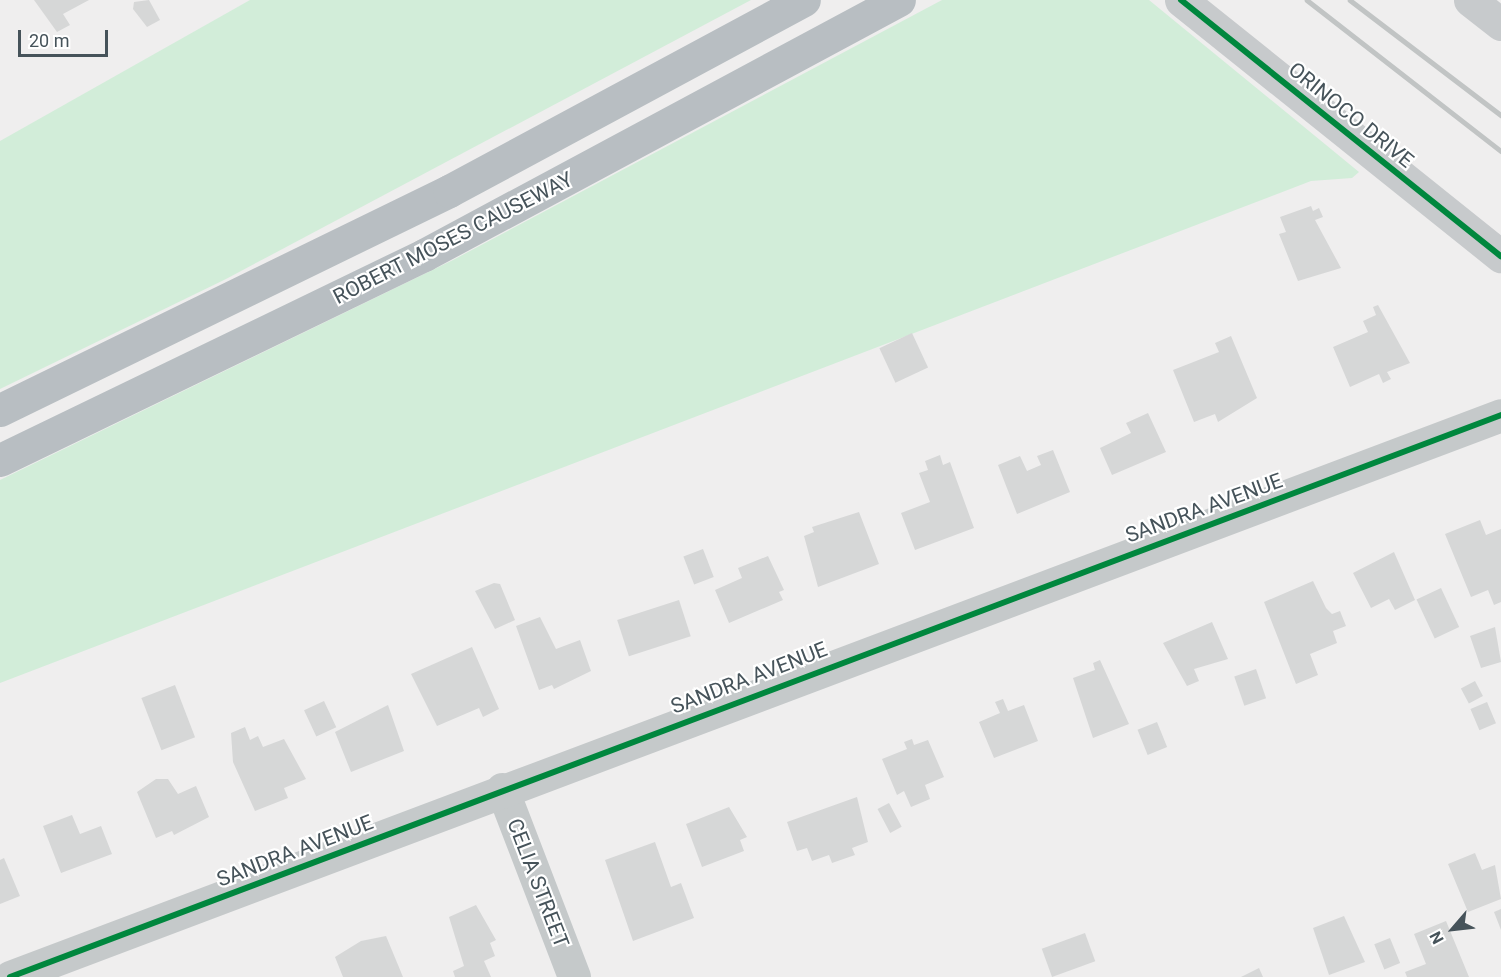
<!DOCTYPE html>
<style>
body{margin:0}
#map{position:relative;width:1501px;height:977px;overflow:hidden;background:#efeeee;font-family:Roboto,sans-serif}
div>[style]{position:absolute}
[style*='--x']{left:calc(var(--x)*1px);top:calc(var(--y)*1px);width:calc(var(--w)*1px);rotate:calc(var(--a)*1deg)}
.green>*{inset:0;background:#d2edd9}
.building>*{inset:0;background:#d6d7d7;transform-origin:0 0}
.street>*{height:33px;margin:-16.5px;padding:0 16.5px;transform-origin:16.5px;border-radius:16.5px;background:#c5c9ca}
.secondary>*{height:33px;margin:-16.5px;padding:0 16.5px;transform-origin:16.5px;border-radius:16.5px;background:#c7cacc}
.highway>*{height:33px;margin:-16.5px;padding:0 16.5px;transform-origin:16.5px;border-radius:16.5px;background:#b8bec2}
.rail>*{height:4.5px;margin:-2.25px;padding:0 2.25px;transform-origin:2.25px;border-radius:2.25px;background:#c1c4c4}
.cycleway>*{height:6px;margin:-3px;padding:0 3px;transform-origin:3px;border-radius:3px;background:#00873e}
span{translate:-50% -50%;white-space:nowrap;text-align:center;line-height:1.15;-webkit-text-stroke:4.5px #fff;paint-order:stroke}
.street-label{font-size:21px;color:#46535a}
.north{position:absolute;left:1423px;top:899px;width:60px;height:60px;-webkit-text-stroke:4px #fff;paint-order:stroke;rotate:242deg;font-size:16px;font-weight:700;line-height:24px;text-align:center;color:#46535a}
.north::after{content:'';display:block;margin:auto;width:21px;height:27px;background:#46535a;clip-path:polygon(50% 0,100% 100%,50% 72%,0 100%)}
.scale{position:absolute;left:18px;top:30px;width:90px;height:27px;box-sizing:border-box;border:3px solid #46535a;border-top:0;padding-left:8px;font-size:18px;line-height:21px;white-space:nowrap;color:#46535a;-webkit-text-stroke:4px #fff;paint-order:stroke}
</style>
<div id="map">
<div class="green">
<i style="clip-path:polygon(250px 0,751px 0,226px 279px,0 389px,0 141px)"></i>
<i style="clip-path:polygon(942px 0,1149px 0,1359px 172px,1352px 178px,1311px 181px,0 683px,0 480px,453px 260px)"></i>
</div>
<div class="building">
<i style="clip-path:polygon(34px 0,89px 0,63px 14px,70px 25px,57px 32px)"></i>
<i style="clip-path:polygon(149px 0,160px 20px,147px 27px,133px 9px,134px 2px)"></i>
<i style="clip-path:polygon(1311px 206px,1313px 211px,1319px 208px,1323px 217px,1315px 220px,1341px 268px,1298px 281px,1279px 234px,1286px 232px,1280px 217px)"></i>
<i style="clip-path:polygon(1378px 305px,1410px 363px,1387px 372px,1391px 379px,1383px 383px,1379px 374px,1350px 387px,1333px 347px,1368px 332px,1363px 321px,1376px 315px,1373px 307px)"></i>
<i style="left:912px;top:333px;width:38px;height:36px;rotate:65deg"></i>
<i style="clip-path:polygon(1231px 336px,1257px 398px,1218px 422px,1215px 414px,1194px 422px,1173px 370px,1219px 352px,1215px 343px)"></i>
<i style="clip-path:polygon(1148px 413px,1166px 452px,1112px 475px,1100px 448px,1131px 433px,1126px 423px)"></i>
<i style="clip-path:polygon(1053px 450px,1070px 492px,1017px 514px,998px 465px,1020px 456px,1027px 471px,1041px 465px,1037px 456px)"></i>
<i style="clip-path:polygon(940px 455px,943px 465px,950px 462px,974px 528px,915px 550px,901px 513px,930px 502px,919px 473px,928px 470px,925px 461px)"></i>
<i style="clip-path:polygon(859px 512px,879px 564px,818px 587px,804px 536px,814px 532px,812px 527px)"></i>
<i style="clip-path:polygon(1480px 520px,1486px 535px,1501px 529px,1501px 602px,1494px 605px,1488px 590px,1471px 597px,1445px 534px)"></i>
<i style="left:703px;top:549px;width:30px;height:21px;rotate:69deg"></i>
<i style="clip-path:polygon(1394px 552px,1415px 600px,1395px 610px,1389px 599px,1371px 608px,1353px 573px)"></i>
<i style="clip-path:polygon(768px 556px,784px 590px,779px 592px,783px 600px,729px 623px,715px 590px,742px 578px,738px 568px)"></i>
<i style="clip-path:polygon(1313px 581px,1326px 608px,1332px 614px,1340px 611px,1346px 626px,1333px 631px,1337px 643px,1310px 654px,1318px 675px,1296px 684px,1264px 602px)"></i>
<i style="clip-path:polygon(494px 583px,500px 584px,515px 620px,495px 629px,475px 591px)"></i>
<i style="left:1441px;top:588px;width:43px;height:27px;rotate:65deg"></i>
<i style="left:679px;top:600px;width:38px;height:65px;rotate:72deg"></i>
<i style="clip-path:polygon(540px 617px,556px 649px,580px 640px,591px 671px,554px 689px,552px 685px,539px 690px,516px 626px)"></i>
<i style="clip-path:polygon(1212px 622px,1228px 659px,1194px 669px,1199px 681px,1187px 686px,1163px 643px)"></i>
<i style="clip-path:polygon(1495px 627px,1501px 662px,1481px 668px,1470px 636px)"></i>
<i style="clip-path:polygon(472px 647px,499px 709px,483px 717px,479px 708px,437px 726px,411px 674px)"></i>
<i style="clip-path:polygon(1100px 660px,1129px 724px,1093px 738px,1073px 678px,1095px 670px,1093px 663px)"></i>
<i style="left:1256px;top:669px;width:31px;height:23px;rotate:71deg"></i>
<i style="left:1475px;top:681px;width:17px;height:16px;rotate:62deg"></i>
<i style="left:175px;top:685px;width:56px;height:36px;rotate:69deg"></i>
<i style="clip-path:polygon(1003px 699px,1008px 711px,1024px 705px,1038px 741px,994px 758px,979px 722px,1000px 713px,995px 702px)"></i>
<i style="left:324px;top:701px;width:29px;height:22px;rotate:65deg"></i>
<i style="left:1487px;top:702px;width:23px;height:18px;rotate:67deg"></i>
<i style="clip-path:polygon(388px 705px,404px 751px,351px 772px,335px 732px)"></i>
<i style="left:1157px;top:722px;width:27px;height:21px;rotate:68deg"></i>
<i style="clip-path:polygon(245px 727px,250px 740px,258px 736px,263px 747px,284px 739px,306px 779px,284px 788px,288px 798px,255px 811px,233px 762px,231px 733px)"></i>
<i style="clip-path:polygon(912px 739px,914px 745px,928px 740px,944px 777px,925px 785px,930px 799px,911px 807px,904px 791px,897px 795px,882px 759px,907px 749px,904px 742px)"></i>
<i style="clip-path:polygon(156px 779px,168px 779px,178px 794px,196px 786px,209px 817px,174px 835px,172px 831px,156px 838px,137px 792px)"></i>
<i style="clip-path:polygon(857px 797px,868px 842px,852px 848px,855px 855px,832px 863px,829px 855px,812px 861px,807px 848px,797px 851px,787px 822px)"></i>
<i style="left:889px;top:803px;width:27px;height:13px;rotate:62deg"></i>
<i style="clip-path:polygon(729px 807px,747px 837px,740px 840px,744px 851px,702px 867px,686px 824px)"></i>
<i style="clip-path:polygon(72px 815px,80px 834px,101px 826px,112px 854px,61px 873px,43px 826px)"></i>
<i style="clip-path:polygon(655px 842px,671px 887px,681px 883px,694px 918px,633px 941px,605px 860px)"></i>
<i style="clip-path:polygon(1475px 853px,1482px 870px,1495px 865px,1501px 899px,1468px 912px,1448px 864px)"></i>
<i style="clip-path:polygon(4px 858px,20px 896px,0 904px,0 860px)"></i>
<i style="clip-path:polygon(476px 905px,496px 940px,490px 943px,495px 956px,484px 961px,491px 977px,455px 977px,453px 971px,464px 966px,449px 917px)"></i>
<i style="clip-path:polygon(1501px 909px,1501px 930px,1494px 912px)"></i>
<i style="clip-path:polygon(1344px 916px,1365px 962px,1329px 975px,1313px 928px)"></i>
<i style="clip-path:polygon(1446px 921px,1469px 977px,1407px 977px,1405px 972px,1426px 964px,1414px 934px)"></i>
<i style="left:1085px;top:933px;width:30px;height:46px;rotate:70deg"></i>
<i style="clip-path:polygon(386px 936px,403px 977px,343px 977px,335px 957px,361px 941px)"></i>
<i style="left:1390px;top:938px;width:27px;height:17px;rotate:68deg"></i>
<i style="clip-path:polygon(1259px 968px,1263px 977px,1241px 977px)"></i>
</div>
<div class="street">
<i style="--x:502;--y:789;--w:201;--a:69"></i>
<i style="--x:10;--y:977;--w:1593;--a:-20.65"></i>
</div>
<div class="secondary">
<i style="--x:1181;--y:0;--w:410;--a:38.7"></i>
<i style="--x:1470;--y:0;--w:39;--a:38"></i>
</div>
<div class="highway">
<i style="--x:0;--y:410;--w:500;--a:-26"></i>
<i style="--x:449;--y:191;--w:403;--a:-28.3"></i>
<i style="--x:0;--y:460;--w:471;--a:-25.8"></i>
<i style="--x:424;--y:255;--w:539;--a:-28.23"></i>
</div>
<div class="rail">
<i style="--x:1307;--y:0;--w:246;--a:37.9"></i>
<i style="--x:1350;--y:0;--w:190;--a:37.3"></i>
</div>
<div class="cycleway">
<i style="--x:1181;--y:0;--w:410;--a:38.7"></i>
<i style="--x:10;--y:977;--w:1593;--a:-20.65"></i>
</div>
<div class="street-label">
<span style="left:1351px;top:115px;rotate:39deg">ORINOCO DRIVE</span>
<span style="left:453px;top:238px;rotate:-27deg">ROBERT MOSES CAUSEWAY</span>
<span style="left:1204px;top:508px;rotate:-20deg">SANDRA AVENUE</span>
<span style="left:749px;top:678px;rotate:-21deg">SANDRA AVENUE</span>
<span style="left:295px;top:851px;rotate:-21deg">SANDRA AVENUE</span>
<span style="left:538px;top:883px;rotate:69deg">CELIA STREET</span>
</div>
<div class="north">N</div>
<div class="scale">20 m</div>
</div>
